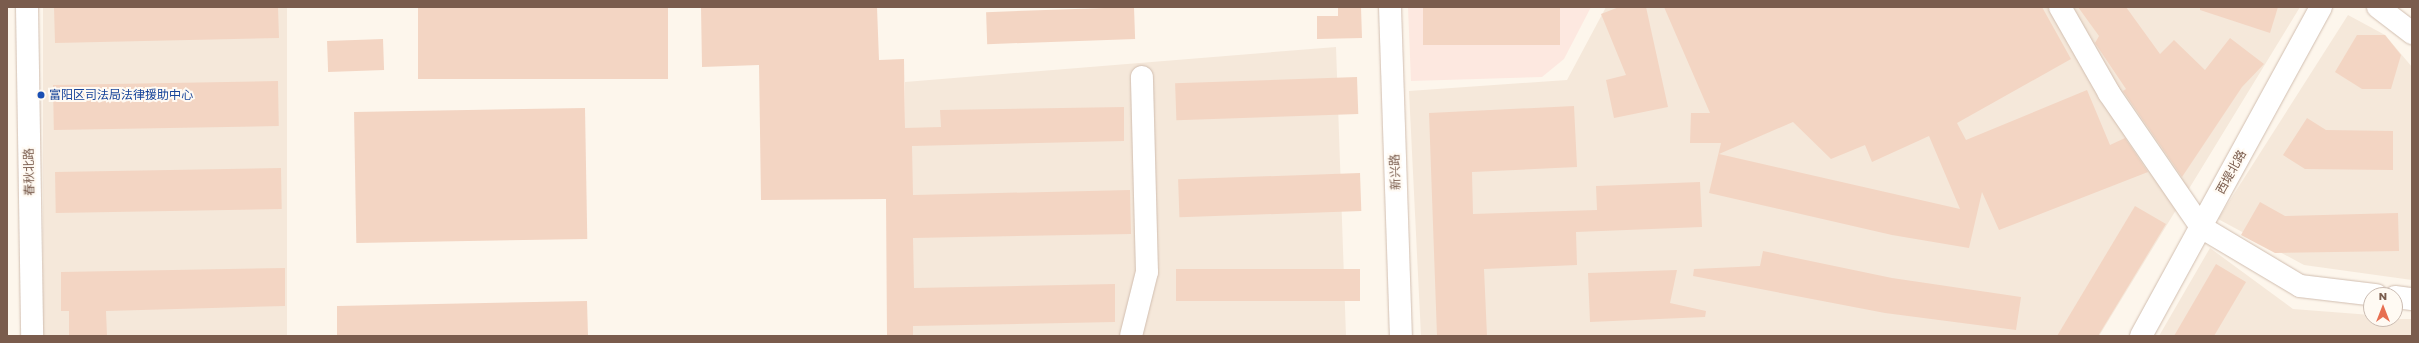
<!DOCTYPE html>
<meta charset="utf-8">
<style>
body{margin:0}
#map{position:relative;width:2419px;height:343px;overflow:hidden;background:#fdf6ec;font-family:Poppins,"Noto Sans SC",sans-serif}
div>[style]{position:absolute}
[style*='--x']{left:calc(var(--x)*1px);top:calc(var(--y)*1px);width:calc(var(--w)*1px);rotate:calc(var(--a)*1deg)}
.residential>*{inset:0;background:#f5e8da;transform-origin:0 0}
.commercial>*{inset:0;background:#fde8e0}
.building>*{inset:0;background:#f3d5c3;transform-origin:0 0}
.roads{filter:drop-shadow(0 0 1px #d1beb0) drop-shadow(0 0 1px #d1beb0)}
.minor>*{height:22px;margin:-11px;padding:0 11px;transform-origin:11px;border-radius:11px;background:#fff}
.dots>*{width:11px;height:11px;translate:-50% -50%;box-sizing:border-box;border:2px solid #fffaf3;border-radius:50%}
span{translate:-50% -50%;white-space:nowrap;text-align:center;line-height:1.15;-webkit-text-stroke:4px #fffaf3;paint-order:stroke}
.transit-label{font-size:12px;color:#164399}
.left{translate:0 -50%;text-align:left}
.street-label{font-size:12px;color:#7a5c4d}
.frame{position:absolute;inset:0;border:8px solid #7a5c4d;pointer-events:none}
.north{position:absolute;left:2363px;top:287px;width:40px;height:40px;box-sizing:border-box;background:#fffaf3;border:1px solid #cabbb1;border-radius:50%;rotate:0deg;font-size:11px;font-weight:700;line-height:16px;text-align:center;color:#7a5c4d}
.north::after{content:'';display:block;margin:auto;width:14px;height:18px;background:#e76f51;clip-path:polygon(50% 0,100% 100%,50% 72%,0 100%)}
</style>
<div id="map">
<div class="residential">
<i style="left:43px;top:7px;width:244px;height:329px"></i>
<i style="clip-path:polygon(1606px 7px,2300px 7px,2099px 336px,1421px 336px,1409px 91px,1567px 80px)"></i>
<i style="clip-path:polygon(2348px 15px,2385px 35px,2412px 67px,2412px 280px,2304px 265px,2218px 219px)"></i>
<i style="clip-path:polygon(1336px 47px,1346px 336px,905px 336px,905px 82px)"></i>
<i style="clip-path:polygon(2210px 248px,2293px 309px,2371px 315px,2371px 319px,2412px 319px,2412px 336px,2159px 336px)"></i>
</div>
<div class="commercial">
<i style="clip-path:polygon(1408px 7px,1591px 7px,1564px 59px,1542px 77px,1411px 81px)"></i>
</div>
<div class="building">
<i style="clip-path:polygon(54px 7px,278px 7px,279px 38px,55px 43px)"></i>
<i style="left:418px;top:7px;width:250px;height:72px"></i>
<i style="clip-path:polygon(701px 7px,877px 7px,879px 60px,904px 59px,905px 128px,941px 127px,940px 110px,1124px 107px,1124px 141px,912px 146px,913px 195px,1130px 190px,1131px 234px,913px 238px,914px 288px,1115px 284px,1115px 322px,913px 326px,913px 336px,887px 336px,886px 199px,761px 200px,759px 65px,702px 67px)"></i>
<i style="left:1134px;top:7px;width:32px;height:148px;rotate:88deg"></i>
<i style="clip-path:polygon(1338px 7px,1361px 7px,1362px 38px,1317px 39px,1317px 16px,1338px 16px)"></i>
<i style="left:1423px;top:7px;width:137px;height:38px"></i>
<i style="clip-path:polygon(1619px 7px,1646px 7px,1668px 107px,1614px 118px,1606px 80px,1626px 75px,1601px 14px)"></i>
<i style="clip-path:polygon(evenodd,1664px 7px,2042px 7px,2071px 59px,1957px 123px,1966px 140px,2087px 90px,2110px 145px,2125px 138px,2148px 172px,1999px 230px,1982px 192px,1969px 248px,1892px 235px,1709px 193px,1721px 143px,1690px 143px,1691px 113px,1710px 113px,1664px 7px,1793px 122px,1831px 159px,1865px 145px,1872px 162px,1929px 136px,1960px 209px,1719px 154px,1793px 122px)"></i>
<i style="clip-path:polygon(2078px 7px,2126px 7px,2160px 54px,2174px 40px,2205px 70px,2230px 38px,2264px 64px,2242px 87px,2182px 177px,2123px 91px,2126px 89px,2095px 43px,2099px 36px)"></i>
<i style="clip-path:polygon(2200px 7px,2278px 7px,2270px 33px,2200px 10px)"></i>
<i style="clip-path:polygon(2357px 35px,2385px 35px,2401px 55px,2391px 89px,2362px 89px,2335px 72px)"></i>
<i style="left:383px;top:39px;width:31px;height:56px;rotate:88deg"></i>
<i style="left:1357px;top:77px;width:37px;height:182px;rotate:88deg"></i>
<i style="left:278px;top:81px;width:45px;height:225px;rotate:89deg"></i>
<i style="clip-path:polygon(1574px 106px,1577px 167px,1472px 172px,1473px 214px,1597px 210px,1596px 186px,1700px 182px,1702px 227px,1576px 232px,1577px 265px,1484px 269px,1487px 336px,1437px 336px,1429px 113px)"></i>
<i style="left:585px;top:108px;width:131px;height:231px;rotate:89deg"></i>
<i style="clip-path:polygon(2307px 118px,2326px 130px,2393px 131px,2393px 170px,2305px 169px,2283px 155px)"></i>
<i style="left:281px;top:168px;width:41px;height:226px;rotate:89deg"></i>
<i style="left:1360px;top:173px;width:38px;height:182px;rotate:88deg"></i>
<i style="clip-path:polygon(2260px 202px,2285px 216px,2398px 213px,2399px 251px,2275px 253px,2241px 235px)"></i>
<i style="clip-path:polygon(2135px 206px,2166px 224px,2098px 336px,2057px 336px)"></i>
<i style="clip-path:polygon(1763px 251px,1892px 278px,2021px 297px,2016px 330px,1885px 313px,1693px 276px,1694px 269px,1760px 266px)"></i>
<i style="clip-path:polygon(2216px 264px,2246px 282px,2214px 336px,2174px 336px)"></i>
<i style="clip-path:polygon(285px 268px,285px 306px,106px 311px,107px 336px,69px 336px,69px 311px,61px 311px,61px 272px)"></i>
<i style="left:1360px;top:269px;width:32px;height:184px;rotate:90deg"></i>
<i style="clip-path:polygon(1677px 270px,1670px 303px,1706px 311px,1705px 317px,1590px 322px,1588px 273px)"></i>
<i style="clip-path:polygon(587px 301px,588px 336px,337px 336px,337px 306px)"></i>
</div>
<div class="roads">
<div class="minor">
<i style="--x:27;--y:7;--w:329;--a:89.1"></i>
<i style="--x:1390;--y:7;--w:329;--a:88.1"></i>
<i style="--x:2060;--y:7;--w:99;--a:60.3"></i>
<i style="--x:2109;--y:93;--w:163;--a:55.5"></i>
<i style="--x:2201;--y:227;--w:115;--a:30.8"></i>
<i style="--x:2300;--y:286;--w:77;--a:6.8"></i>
<i style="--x:2378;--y:7;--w:43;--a:37.4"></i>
<i style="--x:2395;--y:297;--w:17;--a:7"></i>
<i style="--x:1131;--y:336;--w:66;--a:-76"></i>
<i style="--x:1147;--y:272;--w:195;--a:-91.5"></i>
<i style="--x:2141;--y:336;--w:375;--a:-61.3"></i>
</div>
</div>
<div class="dots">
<i style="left:41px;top:95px;background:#1a4fb4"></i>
</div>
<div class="transit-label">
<span class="left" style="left:49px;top:95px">富阳区司法局法律援助中心</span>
</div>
<div class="street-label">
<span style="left:29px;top:172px;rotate:-91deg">春秋北路</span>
<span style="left:1395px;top:172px;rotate:-92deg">新兴路</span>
<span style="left:2231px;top:172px;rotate:-61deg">西堤北路</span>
</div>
<div class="frame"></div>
<div class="north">N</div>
</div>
